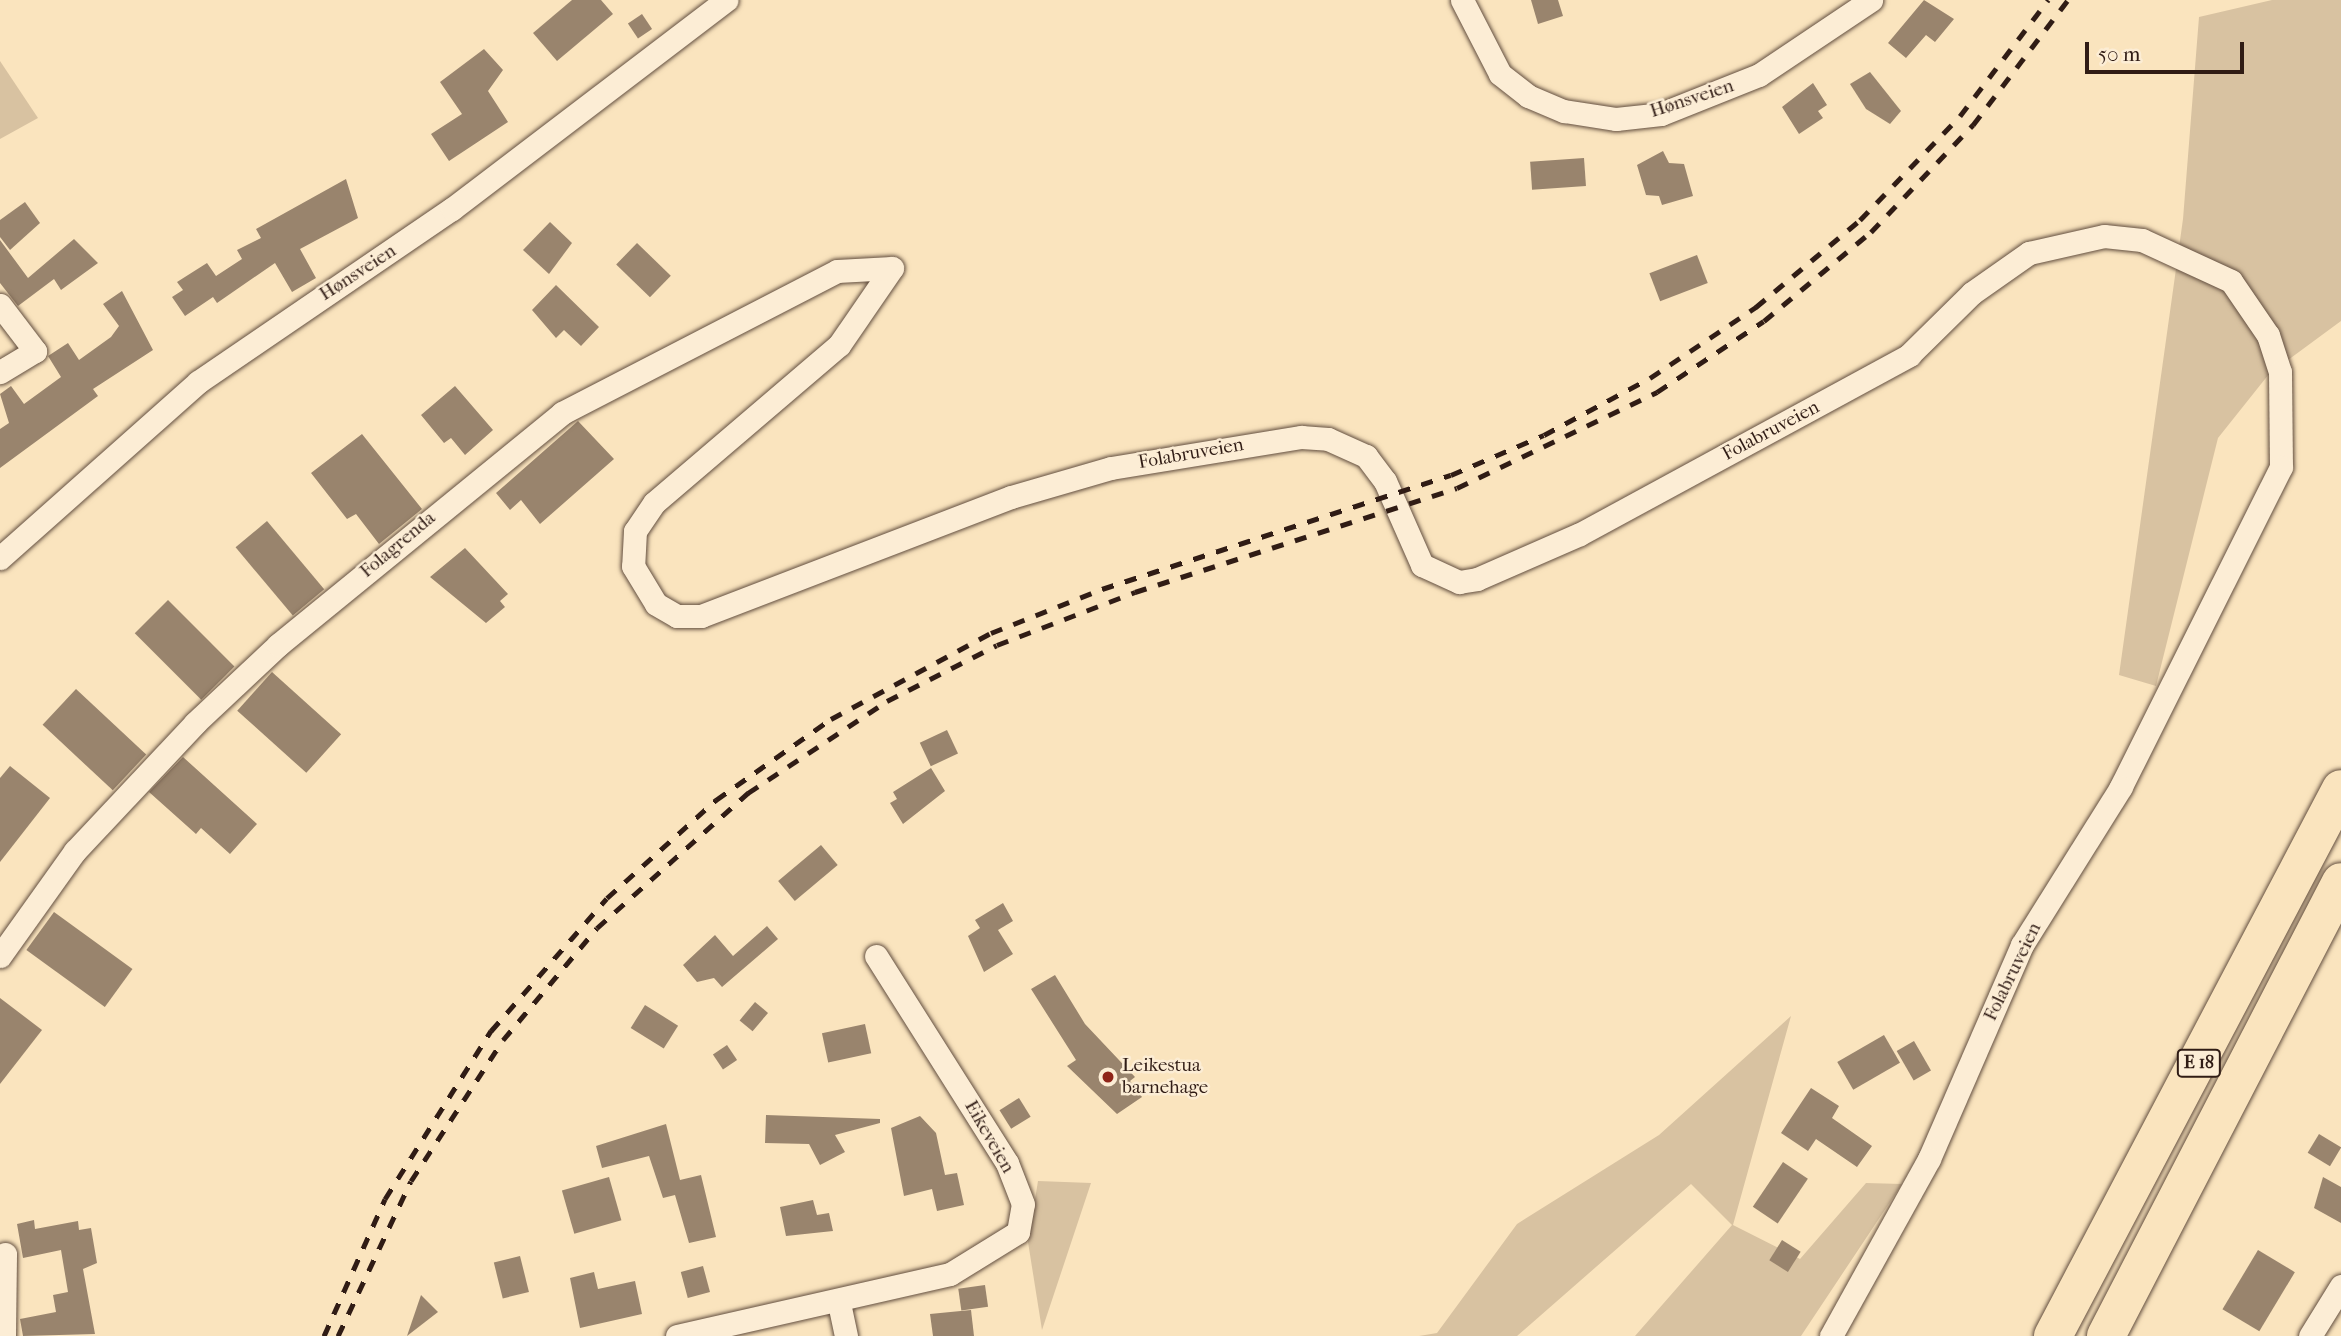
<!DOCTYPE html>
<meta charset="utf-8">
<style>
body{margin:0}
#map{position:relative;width:2341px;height:1336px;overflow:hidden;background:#fae4be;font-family:"IM FELL French Canon",serif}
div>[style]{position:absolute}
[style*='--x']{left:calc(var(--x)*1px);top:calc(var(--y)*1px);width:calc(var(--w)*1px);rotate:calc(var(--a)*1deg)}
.green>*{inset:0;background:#d8c2a1}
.building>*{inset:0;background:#99846d;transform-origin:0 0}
.roads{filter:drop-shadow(0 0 2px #624e3f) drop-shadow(0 0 2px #624e3f)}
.minor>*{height:23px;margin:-11.5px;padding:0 11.5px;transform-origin:11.5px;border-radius:11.5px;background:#fcedd5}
.motorway>*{height:38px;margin:-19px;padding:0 19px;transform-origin:19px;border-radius:19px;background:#fae4be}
.rail>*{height:5px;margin-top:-2.5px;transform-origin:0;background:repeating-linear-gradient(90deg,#301c15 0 12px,transparent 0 24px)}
.dots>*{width:19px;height:19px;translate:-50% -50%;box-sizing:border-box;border:4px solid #fcedd5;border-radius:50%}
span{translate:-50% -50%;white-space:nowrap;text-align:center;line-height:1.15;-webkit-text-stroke:5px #fcedd5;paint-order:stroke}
.shield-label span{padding:2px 5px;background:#fcedd5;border:2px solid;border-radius:5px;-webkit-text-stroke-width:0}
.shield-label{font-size:18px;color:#301c15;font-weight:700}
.street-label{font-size:19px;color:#301c15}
.poi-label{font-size:19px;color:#301c15}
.left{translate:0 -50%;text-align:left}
.scale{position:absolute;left:2085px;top:42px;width:159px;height:32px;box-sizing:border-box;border:4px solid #301c15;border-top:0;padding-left:9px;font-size:21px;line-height:24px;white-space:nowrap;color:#301c15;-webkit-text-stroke:5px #fcedd5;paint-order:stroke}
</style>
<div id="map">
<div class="green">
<i style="clip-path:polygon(2272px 0,2341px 0,2341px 321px,2269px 374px,2218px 438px,2156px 686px,2119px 675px,2183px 219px,2199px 17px)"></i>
<i style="clip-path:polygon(0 61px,38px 118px,0 139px)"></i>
<i style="clip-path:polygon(1791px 1016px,1733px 1225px,1800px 1259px,1866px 1183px,1902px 1184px,1801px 1336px,1635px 1336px,1732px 1225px,1691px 1184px,1517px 1336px,1419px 1336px,1437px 1333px,1517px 1224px,1659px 1135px)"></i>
<i style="clip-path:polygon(1038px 1181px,1091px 1183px,1042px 1330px,1028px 1242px)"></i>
</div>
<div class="building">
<i style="clip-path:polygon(572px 0,601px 0,613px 14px,557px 61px,533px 33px)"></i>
<i style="clip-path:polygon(1531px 0,1558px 0,1563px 16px,1538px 24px)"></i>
<i style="clip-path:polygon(1924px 0,1954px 19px,1935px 42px,1926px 35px,1906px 58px,1888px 43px)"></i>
<i style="left:642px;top:14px;width:18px;height:17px;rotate:56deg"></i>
<i style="clip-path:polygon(484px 49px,503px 70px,488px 91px,508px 122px,449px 161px,431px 134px,462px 114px,440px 82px)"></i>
<i style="clip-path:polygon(1870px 72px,1901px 111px,1890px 124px,1866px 109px,1850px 84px)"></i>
<i style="clip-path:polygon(1813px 83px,1827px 105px,1818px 111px,1823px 118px,1799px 134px,1782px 107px)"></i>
<i style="clip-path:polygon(1663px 151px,1669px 163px,1684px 164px,1693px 196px,1662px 205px,1659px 196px,1646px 195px,1637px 165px)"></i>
<i style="left:1584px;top:158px;width:28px;height:54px;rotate:86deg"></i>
<i style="clip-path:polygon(346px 179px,358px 218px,300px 249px,316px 278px,292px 292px,275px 263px,217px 303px,213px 297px,185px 316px,172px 297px,183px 290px,177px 282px,207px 263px,216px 276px,242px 259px,237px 250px,261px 238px,256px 229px)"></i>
<i style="clip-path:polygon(25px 202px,40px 223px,10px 250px,0 237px,0 220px)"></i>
<i style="clip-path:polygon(550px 222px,572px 243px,549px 274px,523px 250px)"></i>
<i style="clip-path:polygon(74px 239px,98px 263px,61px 290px,54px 279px,18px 306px,0 283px,0 240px,28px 278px)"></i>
<i style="left:637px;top:243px;width:47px;height:30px;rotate:44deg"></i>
<i style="left:1697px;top:255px;width:30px;height:51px;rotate:69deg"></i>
<i style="clip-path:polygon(556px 285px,599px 327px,581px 346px,564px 330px,556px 338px,532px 310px)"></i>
<i style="clip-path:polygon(122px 291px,153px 350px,93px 389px,98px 396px,0 468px,0 429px,9px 423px,0 394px,11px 386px,24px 404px,61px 377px,48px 356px,68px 343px,79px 360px,111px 337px,119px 326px,103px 304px)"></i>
<i style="clip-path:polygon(455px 386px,493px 430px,465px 455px,451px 438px,444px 443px,421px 415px)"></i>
<i style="clip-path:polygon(578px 421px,614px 459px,540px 524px,521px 500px,510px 510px,496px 493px)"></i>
<i style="clip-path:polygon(362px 434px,422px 509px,379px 544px,356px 514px,347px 519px,311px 473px)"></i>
<i style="left:267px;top:521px;width:89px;height:41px;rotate:50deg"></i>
<i style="clip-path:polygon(465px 548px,508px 594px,500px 601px,505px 607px,486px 623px,430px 577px)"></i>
<i style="left:168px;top:600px;width:94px;height:47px;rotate:45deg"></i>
<i style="left:272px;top:672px;width:93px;height:52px;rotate:42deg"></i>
<i style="left:76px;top:689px;width:96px;height:49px;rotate:43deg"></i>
<i style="left:947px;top:730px;width:26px;height:30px;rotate:65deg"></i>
<i style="clip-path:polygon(183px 757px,257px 824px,230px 854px,201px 828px,196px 834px,149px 792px)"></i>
<i style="clip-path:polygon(10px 766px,50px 798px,0 862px,0 778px)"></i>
<i style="clip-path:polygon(931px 768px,945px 791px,903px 824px,890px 803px,897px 799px,893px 792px)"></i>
<i style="left:821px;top:845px;width:26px;height:56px;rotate:50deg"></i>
<i style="clip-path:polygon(1003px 903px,1013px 921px,998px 930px,1013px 954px,984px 972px,968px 936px,980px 928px,975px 920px)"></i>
<i style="left:54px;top:912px;width:97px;height:47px;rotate:36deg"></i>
<i style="clip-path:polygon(767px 926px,778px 939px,722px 987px,714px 978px,697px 982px,683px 965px,715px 935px,733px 956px)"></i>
<i style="clip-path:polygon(1055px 975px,1085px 1024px,1135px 1077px,1130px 1081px,1142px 1097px,1117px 1114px,1067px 1066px,1076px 1060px,1031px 989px)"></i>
<i style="clip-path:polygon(0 998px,42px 1030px,0 1084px)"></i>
<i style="left:755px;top:1002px;width:17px;height:24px;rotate:40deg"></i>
<i style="left:645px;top:1005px;width:39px;height:27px;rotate:32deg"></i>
<i style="left:865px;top:1024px;width:30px;height:44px;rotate:78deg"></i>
<i style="left:1884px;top:1035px;width:32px;height:54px;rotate:60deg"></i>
<i style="left:1914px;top:1041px;width:34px;height:20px;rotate:60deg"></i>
<i style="left:727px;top:1045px;width:18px;height:17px;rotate:56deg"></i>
<i style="clip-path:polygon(1811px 1088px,1839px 1106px,1832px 1118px,1872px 1146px,1857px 1167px,1816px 1139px,1808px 1151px,1781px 1133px)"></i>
<i style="left:1019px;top:1098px;width:22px;height:23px;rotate:58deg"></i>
<i style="clip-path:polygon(766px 1115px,880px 1119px,880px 1123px,835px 1135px,845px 1152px,820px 1165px,809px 1144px,765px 1143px)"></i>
<i style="clip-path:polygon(920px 1116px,936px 1133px,945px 1175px,957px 1173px,964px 1205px,937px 1211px,932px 1189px,904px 1196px,891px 1128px)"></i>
<i style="clip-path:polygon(666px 1124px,680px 1180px,701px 1175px,716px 1237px,689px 1243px,675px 1195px,663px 1198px,649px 1156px,602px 1168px,596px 1146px)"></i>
<i style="left:2319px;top:1134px;width:26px;height:22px;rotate:31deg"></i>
<i style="left:1783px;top:1162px;width:30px;height:54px;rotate:34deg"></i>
<i style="left:609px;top:1177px;width:45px;height:49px;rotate:74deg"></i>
<i style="clip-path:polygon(2323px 1177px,2341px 1187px,2341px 1223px,2314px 1208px)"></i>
<i style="clip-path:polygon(813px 1200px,817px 1215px,829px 1213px,833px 1231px,786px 1236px,780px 1207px)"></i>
<i style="clip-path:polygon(34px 1220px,35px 1229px,78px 1221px,79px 1230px,91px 1228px,97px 1263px,83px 1269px,95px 1334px,23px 1336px,20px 1319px,56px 1312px,53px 1295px,68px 1292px,61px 1250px,23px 1258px,17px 1224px)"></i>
<i style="left:1782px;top:1240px;width:22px;height:24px;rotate:32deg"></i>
<i style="left:2258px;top:1250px;width:43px;height:69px;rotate:31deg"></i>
<i style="left:520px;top:1256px;width:37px;height:27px;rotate:76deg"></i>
<i style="left:703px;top:1266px;width:27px;height:23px;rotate:75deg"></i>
<i style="clip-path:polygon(594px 1272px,598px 1289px,635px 1281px,642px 1314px,580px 1328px,570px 1278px)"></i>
<i style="left:985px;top:1285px;width:22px;height:27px;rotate:82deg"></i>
<i style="clip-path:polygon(421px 1295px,438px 1312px,407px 1336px)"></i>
<i style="clip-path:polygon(971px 1310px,974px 1336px,933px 1336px,930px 1314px)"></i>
</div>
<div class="roads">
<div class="minor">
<i style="--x:1462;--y:0;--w:83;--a:62.8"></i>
<i style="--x:1500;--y:74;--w:36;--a:38"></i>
<i style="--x:1528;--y:96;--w:39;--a:23"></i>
<i style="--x:1564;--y:111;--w:53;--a:8.7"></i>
<i style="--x:1616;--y:119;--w:45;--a:-6.3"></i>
<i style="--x:1661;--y:114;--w:105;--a:-21.7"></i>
<i style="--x:1759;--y:75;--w:135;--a:-33.8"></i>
<i style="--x:892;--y:268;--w:93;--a:124.5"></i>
<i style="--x:839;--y:345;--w:243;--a:139.5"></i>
<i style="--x:654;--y:503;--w:34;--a:124"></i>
<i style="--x:635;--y:531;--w:35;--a:93"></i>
<i style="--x:633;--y:566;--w:44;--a:58.8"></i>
<i style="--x:656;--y:604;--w:24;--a:30"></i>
<i style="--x:677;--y:616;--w:24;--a:0"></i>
<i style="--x:701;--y:616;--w:332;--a:-21"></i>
<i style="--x:1011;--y:497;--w:104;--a:-16.2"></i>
<i style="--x:1111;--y:468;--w:193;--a:-9.3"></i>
<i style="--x:1301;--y:437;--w:27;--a:4"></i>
<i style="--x:1328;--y:439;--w:42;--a:24.1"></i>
<i style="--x:1366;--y:456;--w:31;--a:53"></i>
<i style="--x:1385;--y:481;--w:92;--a:66.2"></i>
<i style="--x:1422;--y:565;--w:41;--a:24.7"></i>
<i style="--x:1459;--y:582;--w:18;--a:-9"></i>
<i style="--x:1477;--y:579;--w:112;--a:-23.6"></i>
<i style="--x:1580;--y:534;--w:375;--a:-28.5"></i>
<i style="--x:1909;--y:355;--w:88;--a:-44.5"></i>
<i style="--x:1972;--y:293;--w:70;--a:-35.1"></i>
<i style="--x:2029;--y:253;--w:77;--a:-12.8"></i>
<i style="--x:2104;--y:236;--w:38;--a:6"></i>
<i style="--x:2142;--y:240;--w:98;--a:24.7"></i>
<i style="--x:2231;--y:281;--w:65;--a:55.6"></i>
<i style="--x:2268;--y:335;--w:39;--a:72"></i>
<i style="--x:2280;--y:372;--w:95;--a:89.4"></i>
<i style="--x:2281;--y:467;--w:358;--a:116.6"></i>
<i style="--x:2121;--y:787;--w:186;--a:122.1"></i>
<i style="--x:2022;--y:945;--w:233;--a:113.5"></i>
<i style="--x:1929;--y:1159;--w:202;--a:119"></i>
<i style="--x:0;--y:305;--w:58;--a:52.7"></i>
<i style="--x:35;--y:351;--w:41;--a:149"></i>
<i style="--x:0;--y:558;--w:265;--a:-41.6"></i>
<i style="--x:198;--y:382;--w:307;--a:-34.3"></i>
<i style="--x:452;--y:209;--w:345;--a:-37.3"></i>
<i style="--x:0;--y:956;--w:129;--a:-54.5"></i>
<i style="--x:75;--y:851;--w:175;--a:-46.8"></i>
<i style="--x:195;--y:723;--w:114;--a:-43.2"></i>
<i style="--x:278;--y:645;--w:367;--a:-39.2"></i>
<i style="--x:562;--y:413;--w:309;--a:-27.3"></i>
<i style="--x:837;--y:271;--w:55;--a:-3.1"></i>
<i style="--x:839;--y:1303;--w:34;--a:78"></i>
<i style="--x:4;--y:1336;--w:82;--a:-89.3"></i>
<i style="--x:677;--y:1336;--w:280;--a:-12.8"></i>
<i style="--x:950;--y:1274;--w:80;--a:-31.7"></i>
<i style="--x:1018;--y:1232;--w:28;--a:-80"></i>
<i style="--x:1023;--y:1204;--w:44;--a:-111.3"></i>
<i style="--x:1007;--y:1163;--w:245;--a:-122.3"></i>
<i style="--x:2310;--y:1336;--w:59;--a:-58.2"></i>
</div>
<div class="motorway">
<i style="--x:2053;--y:1336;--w:618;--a:-62.23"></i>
<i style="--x:2106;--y:1336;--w:511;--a:-62.63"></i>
</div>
</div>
<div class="rail">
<i style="--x:324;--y:1336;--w:150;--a:-66"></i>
<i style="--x:385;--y:1199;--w:199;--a:-57.8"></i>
<i style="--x:491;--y:1031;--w:176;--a:-48.9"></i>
<i style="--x:607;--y:898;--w:147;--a:-42"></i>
<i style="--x:716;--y:800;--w:141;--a:-35.2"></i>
<i style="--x:831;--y:719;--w:182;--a:-28.3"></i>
<i style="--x:991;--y:633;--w:119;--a:-21.6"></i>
<i style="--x:1102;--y:589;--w:367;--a:-18.1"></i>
<i style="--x:1451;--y:475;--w:101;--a:-23.3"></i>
<i style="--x:1544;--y:435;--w:120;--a:-28.3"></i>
<i style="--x:1650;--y:378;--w:128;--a:-33.8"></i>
<i style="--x:1756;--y:307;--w:136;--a:-39.9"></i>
<i style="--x:1860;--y:220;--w:144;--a:-46.1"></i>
<i style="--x:1960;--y:116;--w:146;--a:-52.8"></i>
<i style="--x:338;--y:1336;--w:171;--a:-64.8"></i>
<i style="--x:411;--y:1181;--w:168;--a:-56.9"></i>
<i style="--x:503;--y:1040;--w:146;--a:-50"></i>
<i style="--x:597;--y:928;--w:203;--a:-41.8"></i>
<i style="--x:748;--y:793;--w:167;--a:-33.5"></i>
<i style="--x:887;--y:701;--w:123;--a:-27"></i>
<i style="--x:997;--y:645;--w:148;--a:-21"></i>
<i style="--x:1135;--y:592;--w:338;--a:-17.9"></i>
<i style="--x:1457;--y:488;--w:222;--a:-25.6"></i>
<i style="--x:1657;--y:392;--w:128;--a:-33.6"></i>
<i style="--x:1764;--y:321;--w:139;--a:-39.8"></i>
<i style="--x:1871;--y:232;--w:148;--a:-46.4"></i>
<i style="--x:1973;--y:125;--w:157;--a:-52.8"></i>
</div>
<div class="dots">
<i style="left:1108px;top:1077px;background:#8f2418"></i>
</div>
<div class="shield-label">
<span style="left:2199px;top:1063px">E 18</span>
</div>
<div class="street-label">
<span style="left:1692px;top:99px;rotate:-18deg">Hønsveien</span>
<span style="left:358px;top:273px;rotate:-33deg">Hønsveien</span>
<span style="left:1771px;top:431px;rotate:-28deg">Folabruveien</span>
<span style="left:1191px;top:454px;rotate:-10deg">Folabruveien</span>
<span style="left:398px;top:545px;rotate:-40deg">Folagrenda</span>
<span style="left:2013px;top:972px;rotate:-64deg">Folabruveien</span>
<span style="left:989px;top:1137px;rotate:60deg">Eikeveien</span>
</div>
<div class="poi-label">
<span class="left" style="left:1122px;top:1077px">Leikestua<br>barnehage</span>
</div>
<div class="scale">50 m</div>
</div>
